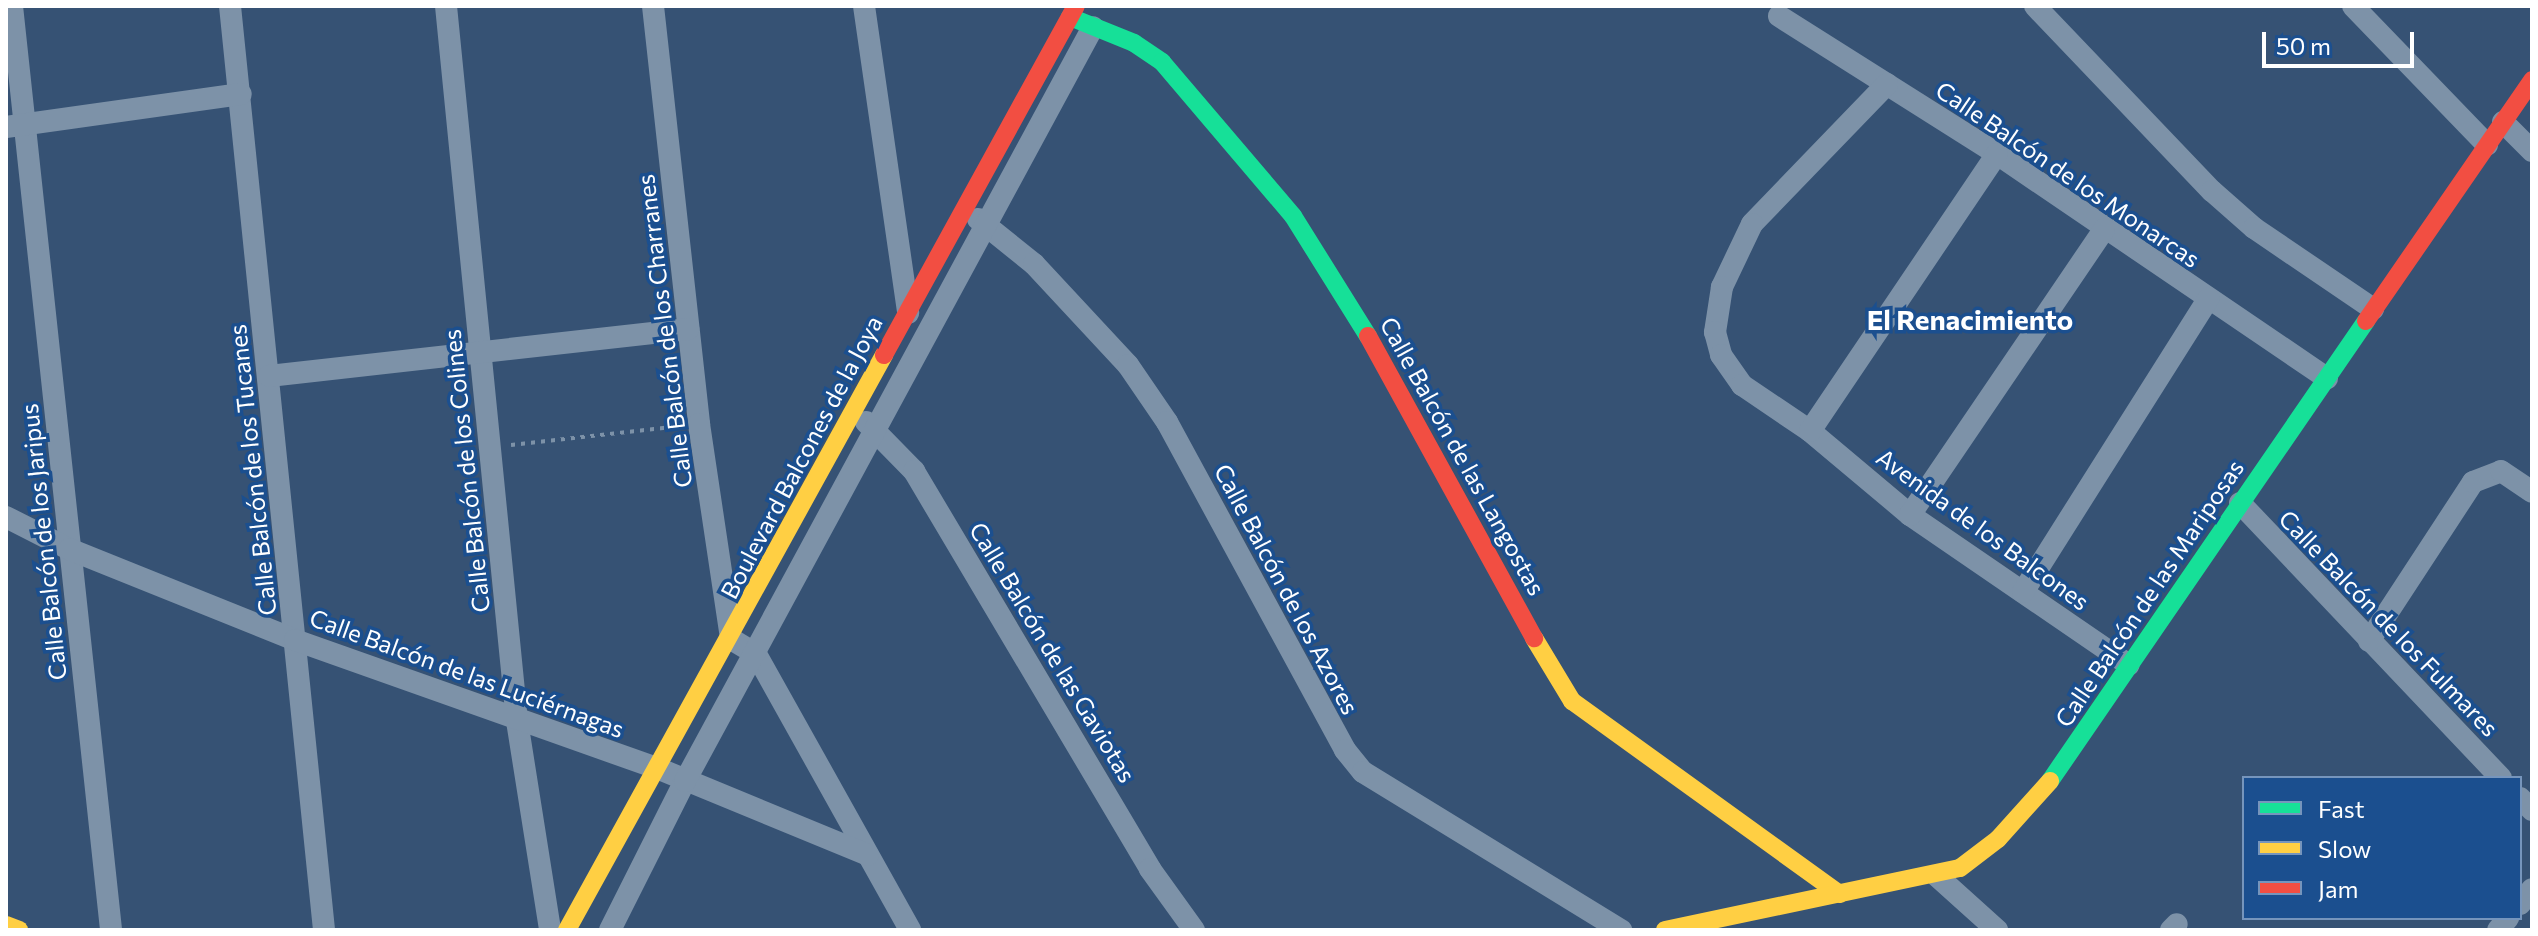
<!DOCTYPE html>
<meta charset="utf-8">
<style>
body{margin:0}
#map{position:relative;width:2538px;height:936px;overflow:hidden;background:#365274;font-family:Commissioner,sans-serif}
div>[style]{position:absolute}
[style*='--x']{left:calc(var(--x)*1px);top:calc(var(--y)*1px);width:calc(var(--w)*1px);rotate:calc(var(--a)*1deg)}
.path>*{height:4px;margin-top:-2px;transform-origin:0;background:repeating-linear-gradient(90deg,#7d92a8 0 4px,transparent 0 10px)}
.street>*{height:22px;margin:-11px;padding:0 11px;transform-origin:11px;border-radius:11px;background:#7d92a8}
.fast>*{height:18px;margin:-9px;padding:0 9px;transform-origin:9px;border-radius:9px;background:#16e098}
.slow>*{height:18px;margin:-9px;padding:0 9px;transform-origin:9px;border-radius:9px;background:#ffcf43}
.jam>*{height:18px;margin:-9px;padding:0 9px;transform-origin:9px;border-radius:9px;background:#f24e42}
span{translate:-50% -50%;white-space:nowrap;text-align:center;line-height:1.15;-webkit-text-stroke:7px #1b4f8f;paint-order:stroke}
.street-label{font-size:24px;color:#fff}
.quarter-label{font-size:28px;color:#fff;font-weight:700}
.frame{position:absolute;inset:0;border:8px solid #fff;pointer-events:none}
.legend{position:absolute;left:2242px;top:776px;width:280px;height:144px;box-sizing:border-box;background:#1b4f8f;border:2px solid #7695bc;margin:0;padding:10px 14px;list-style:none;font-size:24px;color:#fff}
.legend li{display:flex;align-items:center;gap:16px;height:40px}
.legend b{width:40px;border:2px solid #7695bc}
.scale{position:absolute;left:2262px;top:32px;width:152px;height:36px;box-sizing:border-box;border:4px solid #fff;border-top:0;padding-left:10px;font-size:24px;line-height:28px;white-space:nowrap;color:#fff;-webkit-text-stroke:6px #1b4f8f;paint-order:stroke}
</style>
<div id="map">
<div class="path">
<i style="--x:511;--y:445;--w:171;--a:-6.4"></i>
</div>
<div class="street">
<i style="--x:12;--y:6;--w:929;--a:83.88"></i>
<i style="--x:230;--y:6;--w:929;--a:84.19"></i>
<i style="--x:446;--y:6;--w:719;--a:84.33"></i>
<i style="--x:517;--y:721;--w:212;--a:81"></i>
<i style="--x:653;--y:6;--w:421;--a:83.7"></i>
<i style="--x:699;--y:424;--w:217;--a:81.5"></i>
<i style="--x:731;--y:639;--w:29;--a:31"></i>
<i style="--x:756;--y:654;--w:316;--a:60.8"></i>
<i style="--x:864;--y:6;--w:310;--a:81.8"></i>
<i style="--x:2035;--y:6;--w:256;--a:46.3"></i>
<i style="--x:2212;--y:191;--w:56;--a:41.4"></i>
<i style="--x:2254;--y:228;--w:144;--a:34.2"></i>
<i style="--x:2353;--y:6;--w:193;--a:46"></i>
<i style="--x:1779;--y:16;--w:258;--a:32.3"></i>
<i style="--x:1997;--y:154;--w:399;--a:34.2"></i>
<i style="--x:1887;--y:84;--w:194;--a:134"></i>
<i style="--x:1752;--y:224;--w:70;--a:115.5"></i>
<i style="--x:1722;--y:287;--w:46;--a:98.8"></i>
<i style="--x:1715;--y:332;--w:24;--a:75"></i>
<i style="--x:1721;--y:355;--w:37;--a:55"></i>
<i style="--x:1742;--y:385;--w:82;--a:34.1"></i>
<i style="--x:1810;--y:431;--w:131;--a:40"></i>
<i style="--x:1910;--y:515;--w:265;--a:34.4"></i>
<i style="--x:2503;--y:122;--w:41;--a:45"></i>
<i style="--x:6;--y:127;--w:237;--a:-8"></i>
<i style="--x:978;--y:219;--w:72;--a:38.8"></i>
<i style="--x:1034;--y:264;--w:138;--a:47.1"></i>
<i style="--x:1128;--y:365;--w:69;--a:55.6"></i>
<i style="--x:1167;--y:422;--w:373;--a:61.5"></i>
<i style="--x:1345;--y:750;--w:28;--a:51"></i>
<i style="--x:1363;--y:772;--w:303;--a:31.5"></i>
<i style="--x:269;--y:376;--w:422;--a:-6.4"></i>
<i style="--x:866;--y:422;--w:69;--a:45.6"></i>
<i style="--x:914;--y:471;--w:463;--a:59.3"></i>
<i style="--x:1150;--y:869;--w:75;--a:54.2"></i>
<i style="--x:1810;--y:431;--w:334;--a:-56"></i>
<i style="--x:2240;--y:503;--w:379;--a:46.5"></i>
<i style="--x:1910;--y:515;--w:345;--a:-55.8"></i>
<i style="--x:6;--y:517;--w:71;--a:26.9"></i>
<i style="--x:69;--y:549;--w:244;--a:21.9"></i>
<i style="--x:295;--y:640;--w:384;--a:19.5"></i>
<i style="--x:657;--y:768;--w:228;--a:22.4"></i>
<i style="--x:2023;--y:592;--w:347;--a:-57.7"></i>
<i style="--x:2369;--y:641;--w:190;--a:-56.8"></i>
<i style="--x:2473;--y:482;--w:30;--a:-21"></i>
<i style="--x:2501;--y:471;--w:37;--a:34"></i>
<i style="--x:2520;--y:798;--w:17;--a:45"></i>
<i style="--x:1937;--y:876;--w:81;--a:42"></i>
<i style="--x:2520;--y:904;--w:19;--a:-51"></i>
<i style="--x:610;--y:930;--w:167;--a:-63.3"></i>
<i style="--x:685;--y:781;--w:857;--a:-61.58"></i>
<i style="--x:2171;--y:930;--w:8;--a:-45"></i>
<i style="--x:2498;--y:930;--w:16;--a:-50"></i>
</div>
<div class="fast">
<i style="--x:1070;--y:17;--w:69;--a:22.1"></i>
<i style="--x:1134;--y:43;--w:34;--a:34"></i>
<i style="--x:1162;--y:62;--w:202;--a:49.6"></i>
<i style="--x:1293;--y:216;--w:142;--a:58"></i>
<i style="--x:2050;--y:781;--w:558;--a:-55.51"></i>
</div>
<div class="slow">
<i style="--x:1534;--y:638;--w:74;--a:58.9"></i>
<i style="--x:1572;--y:701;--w:330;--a:35.8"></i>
<i style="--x:6;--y:925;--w:14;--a:21"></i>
<i style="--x:567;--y:930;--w:657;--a:-61.13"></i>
<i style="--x:1665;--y:930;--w:301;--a:-11.9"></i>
<i style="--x:1960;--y:868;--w:48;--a:-37.3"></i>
<i style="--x:1998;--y:839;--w:78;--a:-48.1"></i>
</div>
<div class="jam">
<i style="--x:2366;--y:321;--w:293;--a:-55.4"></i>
<i style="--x:1368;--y:336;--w:345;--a:61.2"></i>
<i style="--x:884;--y:355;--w:398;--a:-61.2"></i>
</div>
<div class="street-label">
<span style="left:2068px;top:174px;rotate:34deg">Calle Balcón de los Monarcas</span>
<span style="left:664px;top:331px;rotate:-97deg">Calle Balcón de los Charranes</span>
<span style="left:1463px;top:456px;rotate:61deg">Calle Balcón de las Langostas</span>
<span style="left:801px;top:457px;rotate:-62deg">Boulevard Balcones de la Joya</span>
<span style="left:252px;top:470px;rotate:-96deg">Calle Balcón de los Tucanes</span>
<span style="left:466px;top:471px;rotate:-96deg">Calle Balcón de los Colines</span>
<span style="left:1983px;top:529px;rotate:36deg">Avenida de los Balcones</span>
<span style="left:43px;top:542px;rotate:-96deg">Calle Balcón de los Jaripus</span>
<span style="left:1287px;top:589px;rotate:62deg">Calle Balcón de los Azores</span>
<span style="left:2149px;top:593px;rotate:-56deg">Calle Balcón de las Mariposas</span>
<span style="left:2389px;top:623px;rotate:46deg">Calle Balcón de los Fulmares</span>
<span style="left:1053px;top:652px;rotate:59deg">Calle Balcón de las Gaviotas</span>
<span style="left:467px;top:673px;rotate:20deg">Calle Balcón de las Luciérnagas</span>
</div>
<div class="quarter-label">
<span style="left:1970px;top:319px">El Renacimiento</span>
</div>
<div class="frame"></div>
<ul class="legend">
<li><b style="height:10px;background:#16e098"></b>Fast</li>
<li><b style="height:10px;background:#ffcf43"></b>Slow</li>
<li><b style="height:10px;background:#f24e42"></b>Jam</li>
</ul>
<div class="scale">50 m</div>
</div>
